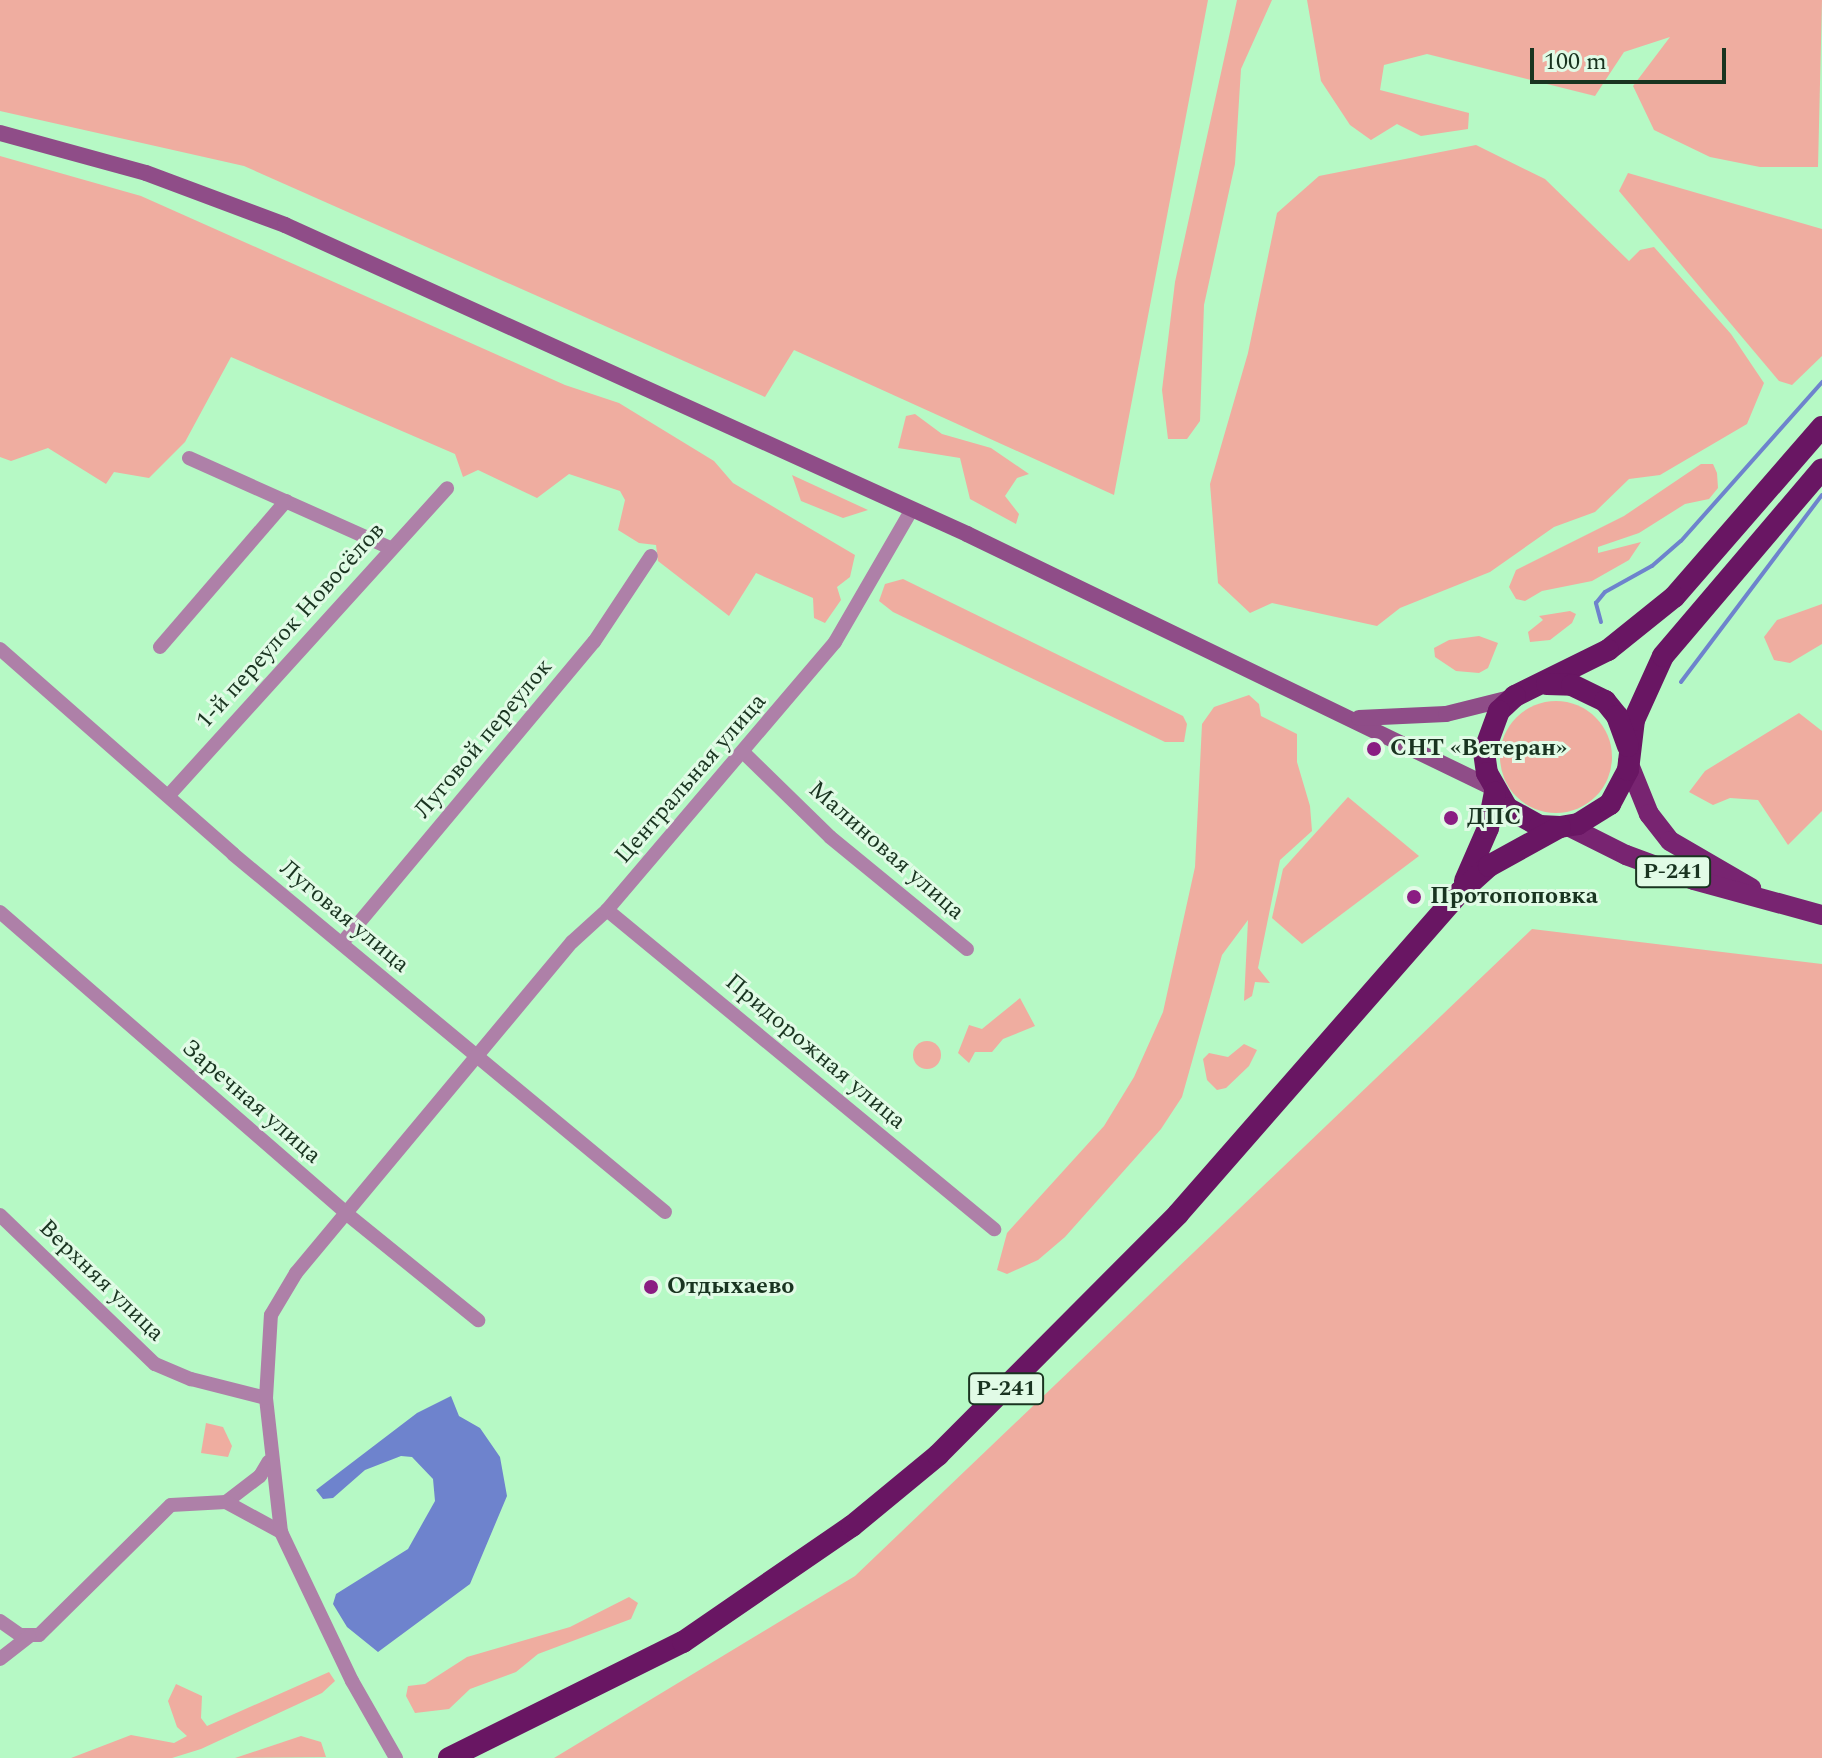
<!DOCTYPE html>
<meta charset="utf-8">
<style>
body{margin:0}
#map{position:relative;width:1822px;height:1758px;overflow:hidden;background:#b6f9c5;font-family:Spectral,serif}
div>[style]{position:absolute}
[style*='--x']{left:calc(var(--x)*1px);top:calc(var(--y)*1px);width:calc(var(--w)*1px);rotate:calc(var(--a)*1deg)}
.green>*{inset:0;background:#efada0}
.round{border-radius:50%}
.water>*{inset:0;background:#6e83cd}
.stream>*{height:4px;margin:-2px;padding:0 2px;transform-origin:2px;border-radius:2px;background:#6e83cd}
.minor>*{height:14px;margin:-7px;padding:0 7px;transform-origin:7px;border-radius:7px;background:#ae80a8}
.secondary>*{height:16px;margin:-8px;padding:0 8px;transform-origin:8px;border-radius:8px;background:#8f4d88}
.primary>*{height:20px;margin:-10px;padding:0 10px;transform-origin:10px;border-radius:10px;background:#782471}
.trunk>*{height:22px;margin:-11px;padding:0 11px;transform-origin:11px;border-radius:11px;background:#691663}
.dots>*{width:22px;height:22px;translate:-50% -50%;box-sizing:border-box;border:4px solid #e1fbe6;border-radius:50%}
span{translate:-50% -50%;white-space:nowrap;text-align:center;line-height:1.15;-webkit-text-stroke:6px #e1fbe6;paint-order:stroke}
.shield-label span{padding:2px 6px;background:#e1fbe6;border:2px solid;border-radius:6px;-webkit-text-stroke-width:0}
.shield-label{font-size:22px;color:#193420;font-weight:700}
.street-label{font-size:24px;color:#193420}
.poi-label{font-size:24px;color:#193420;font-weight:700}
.left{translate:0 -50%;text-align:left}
.scale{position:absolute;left:1530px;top:48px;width:196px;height:36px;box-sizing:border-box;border:4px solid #193420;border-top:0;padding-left:10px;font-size:24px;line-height:28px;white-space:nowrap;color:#193420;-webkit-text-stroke:6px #e1fbe6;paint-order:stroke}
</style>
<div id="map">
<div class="green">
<i style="clip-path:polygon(0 0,1208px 0,1114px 495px,794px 350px,765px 397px,244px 166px,0 111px)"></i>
<i style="clip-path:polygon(1237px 0,1272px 0,1241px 69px,1235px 164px,1204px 305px,1200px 421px,1187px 439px,1168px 439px,1162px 390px,1175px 282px)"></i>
<i style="clip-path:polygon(1307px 0,1822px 0,1818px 167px,1760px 167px,1710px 157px,1654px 130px,1633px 86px,1670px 37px,1624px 52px,1595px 96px,1427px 54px,1384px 65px,1380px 90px,1469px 113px,1468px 129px,1421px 136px,1397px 124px,1371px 140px,1350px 125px,1321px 81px)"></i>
<i style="clip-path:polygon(1476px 145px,1545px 179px,1629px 261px,1640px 250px,1654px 247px,1731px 334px,1764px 383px,1747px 424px,1660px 475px,1629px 479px,1595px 512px,1554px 527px,1490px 572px,1400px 608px,1377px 626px,1272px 603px,1250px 613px,1218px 583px,1210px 484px,1248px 353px,1277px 213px,1319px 176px)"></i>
<i style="clip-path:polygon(0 156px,141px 196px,565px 385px,619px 403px,714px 461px,733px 483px,855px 555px,850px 577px,837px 587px,841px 600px,825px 623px,814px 618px,813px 598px,756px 573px,729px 616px,658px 561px,656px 545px,639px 543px,618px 530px,625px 500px,620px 491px,569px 474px,537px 498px,478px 470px,463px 477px,455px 454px,231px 357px,185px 442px,149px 478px,114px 472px,106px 484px,48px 448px,11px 461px,0 457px)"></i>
<i style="clip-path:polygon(1628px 173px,1822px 229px,1822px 356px,1792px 385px,1779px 381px,1619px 191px)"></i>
<i style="clip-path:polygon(915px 414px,942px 434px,991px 448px,1029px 474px,1017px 478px,1005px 496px,1019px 514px,1016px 524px,970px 499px,960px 458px,898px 448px,906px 416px)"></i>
<i style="clip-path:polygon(1701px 464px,1713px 464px,1717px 473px,1718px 488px,1709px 499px,1685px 504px,1639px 533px,1598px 547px,1598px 553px,1641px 542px,1629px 560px,1592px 581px,1542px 591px,1525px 601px,1516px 599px,1509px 587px,1516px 570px,1624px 516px)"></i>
<i style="clip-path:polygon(792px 475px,868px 510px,843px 518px,801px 501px)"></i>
<i style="clip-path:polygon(903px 579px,1183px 716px,1187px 724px,1184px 742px,1165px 742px,893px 612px,879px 601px,885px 584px)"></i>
<i style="clip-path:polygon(1822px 604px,1822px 644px,1790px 663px,1774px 660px,1764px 637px,1777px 620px)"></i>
<i style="clip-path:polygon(1570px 611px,1576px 614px,1572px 623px,1550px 640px,1530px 642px,1528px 632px,1543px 620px,1539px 616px)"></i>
<i style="clip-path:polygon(1479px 636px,1498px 643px,1488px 668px,1479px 673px,1456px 671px,1435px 657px,1434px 648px,1449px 640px)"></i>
<i style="clip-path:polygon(1249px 695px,1259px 704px,1261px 716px,1297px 734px,1297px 762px,1310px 806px,1312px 831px,1280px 860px,1258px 968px,1270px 983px,1255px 982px,1252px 996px,1244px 1001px,1248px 920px,1222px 955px,1182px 1097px,1161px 1129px,1065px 1237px,1038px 1260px,1007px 1274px,997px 1270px,1007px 1233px,1104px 1126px,1134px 1077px,1163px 1012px,1195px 867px,1202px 724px,1214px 707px)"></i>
<i class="round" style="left:1500px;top:701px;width:112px;height:112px"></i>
<i style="clip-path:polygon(1799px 713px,1822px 731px,1822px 811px,1788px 845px,1758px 800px,1730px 798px,1713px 805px,1689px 792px,1705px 771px)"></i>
<i style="clip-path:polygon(1348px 797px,1419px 856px,1302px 944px,1272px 918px,1283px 869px)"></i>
<i style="clip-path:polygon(1532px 929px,1822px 964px,1822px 1758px,554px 1758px,855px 1576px)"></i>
<i style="clip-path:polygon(1020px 998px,1035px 1026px,1003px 1039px,992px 1052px,975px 1052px,969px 1063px,958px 1053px,969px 1025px,982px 1029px)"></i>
<i class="round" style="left:913px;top:1041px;width:28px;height:28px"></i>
<i style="clip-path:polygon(1244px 1044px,1257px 1050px,1249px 1066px,1226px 1088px,1217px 1090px,1207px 1080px,1203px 1059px,1209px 1053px,1228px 1057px)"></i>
<i style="clip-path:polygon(206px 1423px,223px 1427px,232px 1446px,228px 1457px,201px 1453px)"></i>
<i style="clip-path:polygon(629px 1597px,638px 1603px,631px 1619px,538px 1654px,516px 1672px,470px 1689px,449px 1709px,415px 1713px,406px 1696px,408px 1686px,425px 1684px,467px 1657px,570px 1627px)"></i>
<i style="clip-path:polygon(329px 1672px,335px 1681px,322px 1693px,201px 1749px,172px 1758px,71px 1758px,131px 1735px,174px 1743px,187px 1736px,177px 1727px,168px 1701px,176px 1684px,202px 1696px,201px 1718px,207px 1726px)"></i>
<i style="clip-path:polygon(301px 1736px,321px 1742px,326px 1757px,235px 1758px)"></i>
</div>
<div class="water">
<i style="clip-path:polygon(451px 1396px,459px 1416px,480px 1428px,500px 1457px,507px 1496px,470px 1584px,378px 1652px,347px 1627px,333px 1604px,336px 1594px,408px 1549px,435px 1501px,433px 1479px,412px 1457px,401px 1456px,365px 1470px,333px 1498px,323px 1499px,316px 1490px,417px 1413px)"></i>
</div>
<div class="stream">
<i style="--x:1601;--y:622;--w:20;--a:-105"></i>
<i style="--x:1596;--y:603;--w:14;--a:-51"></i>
<i style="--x:1605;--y:592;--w:54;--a:-29"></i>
<i style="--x:1652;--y:566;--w:38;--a:-41"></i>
<i style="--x:1681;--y:541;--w:213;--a:-48.4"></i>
<i style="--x:1681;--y:682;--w:234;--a:-53"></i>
</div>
<div class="minor">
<i style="--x:189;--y:458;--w:222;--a:24.1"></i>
<i style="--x:160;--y:647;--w:193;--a:-49.2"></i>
<i style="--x:0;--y:649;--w:310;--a:41.3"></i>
<i style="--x:233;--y:854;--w:561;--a:39.65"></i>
<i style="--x:744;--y:753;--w:120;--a:44.3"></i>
<i style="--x:830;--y:837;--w:177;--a:39.3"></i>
<i style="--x:169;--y:795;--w:414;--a:-47.8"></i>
<i style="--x:607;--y:910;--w:502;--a:39.5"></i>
<i style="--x:0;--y:912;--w:460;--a:41"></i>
<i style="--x:347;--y:1214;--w:169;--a:39"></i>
<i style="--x:342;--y:943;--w:393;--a:-50.1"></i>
<i style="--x:594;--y:642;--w:103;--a:-56.5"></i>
<i style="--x:0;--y:1215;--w:215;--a:43.9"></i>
<i style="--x:155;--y:1364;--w:39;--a:23"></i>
<i style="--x:191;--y:1379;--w:77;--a:14.2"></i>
<i style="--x:226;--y:1502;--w:43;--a:-37.4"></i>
<i style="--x:260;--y:1476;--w:17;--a:-59"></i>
<i style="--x:0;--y:1621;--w:24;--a:35"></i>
<i style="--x:20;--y:1635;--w:19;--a:0"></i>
<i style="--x:39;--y:1635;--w:185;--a:-44.6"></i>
<i style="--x:171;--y:1505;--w:55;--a:-3.1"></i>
<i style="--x:226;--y:1502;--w:63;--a:28.6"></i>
<i style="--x:0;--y:1659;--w:37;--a:-38"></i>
<i style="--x:396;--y:1758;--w:89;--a:-119.7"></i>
<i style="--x:352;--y:1681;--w:165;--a:-115.5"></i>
<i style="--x:281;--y:1532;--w:135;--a:-96.4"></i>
<i style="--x:266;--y:1398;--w:83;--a:-86.6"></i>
<i style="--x:271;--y:1315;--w:49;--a:-59.2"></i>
<i style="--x:296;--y:1273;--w:431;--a:-50.2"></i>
<i style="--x:572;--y:942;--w:47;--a:-42.4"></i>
<i style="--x:607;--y:910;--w:352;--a:-49.6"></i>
<i style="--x:835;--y:642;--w:154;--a:-59.9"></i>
</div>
<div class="secondary">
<i style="--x:0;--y:133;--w:151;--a:15.3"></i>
<i style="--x:146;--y:173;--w:148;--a:20.5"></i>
<i style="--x:285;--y:225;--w:749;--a:24.37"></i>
<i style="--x:967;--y:534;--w:584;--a:25.78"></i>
<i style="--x:1359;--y:718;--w:87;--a:-2.6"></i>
<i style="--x:1446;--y:714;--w:66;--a:-14"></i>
</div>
<div class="primary">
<i style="--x:1628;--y:762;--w:56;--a:68"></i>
<i style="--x:1649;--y:814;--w:34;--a:52"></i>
<i style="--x:1670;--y:841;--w:94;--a:30.1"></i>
<i style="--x:1568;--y:826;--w:65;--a:26.6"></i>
<i style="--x:1626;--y:855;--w:72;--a:20.2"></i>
<i style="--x:1694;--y:880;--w:133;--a:15.3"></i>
</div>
<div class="trunk">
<i style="--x:1822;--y:427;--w:225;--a:131"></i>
<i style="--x:1674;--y:597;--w:85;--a:141.2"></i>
<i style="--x:1608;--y:650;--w:104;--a:153.7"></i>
<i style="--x:1515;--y:696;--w:22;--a:137"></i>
<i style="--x:1499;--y:711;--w:44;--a:110.1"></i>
<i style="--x:1484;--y:752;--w:21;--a:82"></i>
<i style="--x:1487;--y:773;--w:40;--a:60.3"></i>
<i style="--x:1507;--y:808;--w:38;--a:29"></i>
<i style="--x:1540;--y:826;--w:20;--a:3"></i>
<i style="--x:1560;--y:827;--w:18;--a:-9"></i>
<i style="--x:1578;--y:824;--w:38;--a:-32"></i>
<i style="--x:1610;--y:804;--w:38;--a:-62"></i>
<i style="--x:1628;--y:770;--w:50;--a:-83.2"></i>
<i style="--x:1634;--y:720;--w:70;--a:-65.6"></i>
<i style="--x:1663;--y:656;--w:245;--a:-49.6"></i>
<i style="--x:1547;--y:684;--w:25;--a:2"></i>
<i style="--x:1572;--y:685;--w:37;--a:26"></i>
<i style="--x:1605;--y:701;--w:19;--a:51"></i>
<i style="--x:1617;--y:716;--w:32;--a:70"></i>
<i style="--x:1465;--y:881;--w:58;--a:-66.5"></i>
<i style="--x:1488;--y:828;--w:36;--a:-79"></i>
<i style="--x:449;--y:1758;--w:261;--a:-26.4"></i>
<i style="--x:683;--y:1642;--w:205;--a:-34.5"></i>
<i style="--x:852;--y:1526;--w:112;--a:-39.5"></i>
<i style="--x:938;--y:1455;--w:340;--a:-45.1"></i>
<i style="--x:1178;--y:1214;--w:427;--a:-48.8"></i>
<i style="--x:1459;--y:893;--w:40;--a:-42"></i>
<i style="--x:1489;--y:866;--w:81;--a:-28.8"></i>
</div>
<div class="dots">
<i style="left:1374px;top:749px;background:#8a1d82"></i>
<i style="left:1451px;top:818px;background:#8a1d82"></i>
<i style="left:1414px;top:897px;background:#8a1d82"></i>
<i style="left:651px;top:1287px;background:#8a1d82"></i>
</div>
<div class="shield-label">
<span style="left:1673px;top:872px">Р-241</span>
<span style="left:1006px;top:1389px">Р-241</span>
</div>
<div class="street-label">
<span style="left:291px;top:626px;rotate:-48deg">1-й переулок Новосёлов</span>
<span style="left:484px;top:739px;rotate:-50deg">Луговой переулок</span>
<span style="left:691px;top:779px;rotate:-49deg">Центральная улица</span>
<span style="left:886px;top:851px;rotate:41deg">Малиновая улица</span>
<span style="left:344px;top:917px;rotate:40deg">Луговая улица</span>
<span style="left:815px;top:1052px;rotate:40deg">Придорожная улица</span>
<span style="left:251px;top:1102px;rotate:41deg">Заречная улица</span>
<span style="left:101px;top:1281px;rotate:44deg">Верхняя улица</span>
</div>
<div class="poi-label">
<span class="left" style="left:1390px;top:749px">СНТ «Ветеран»</span>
<span class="left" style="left:1467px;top:818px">ДПС</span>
<span class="left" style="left:1430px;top:897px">Протопоповка</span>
<span class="left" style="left:667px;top:1287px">Отдыхаево</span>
</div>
<div class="scale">100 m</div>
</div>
